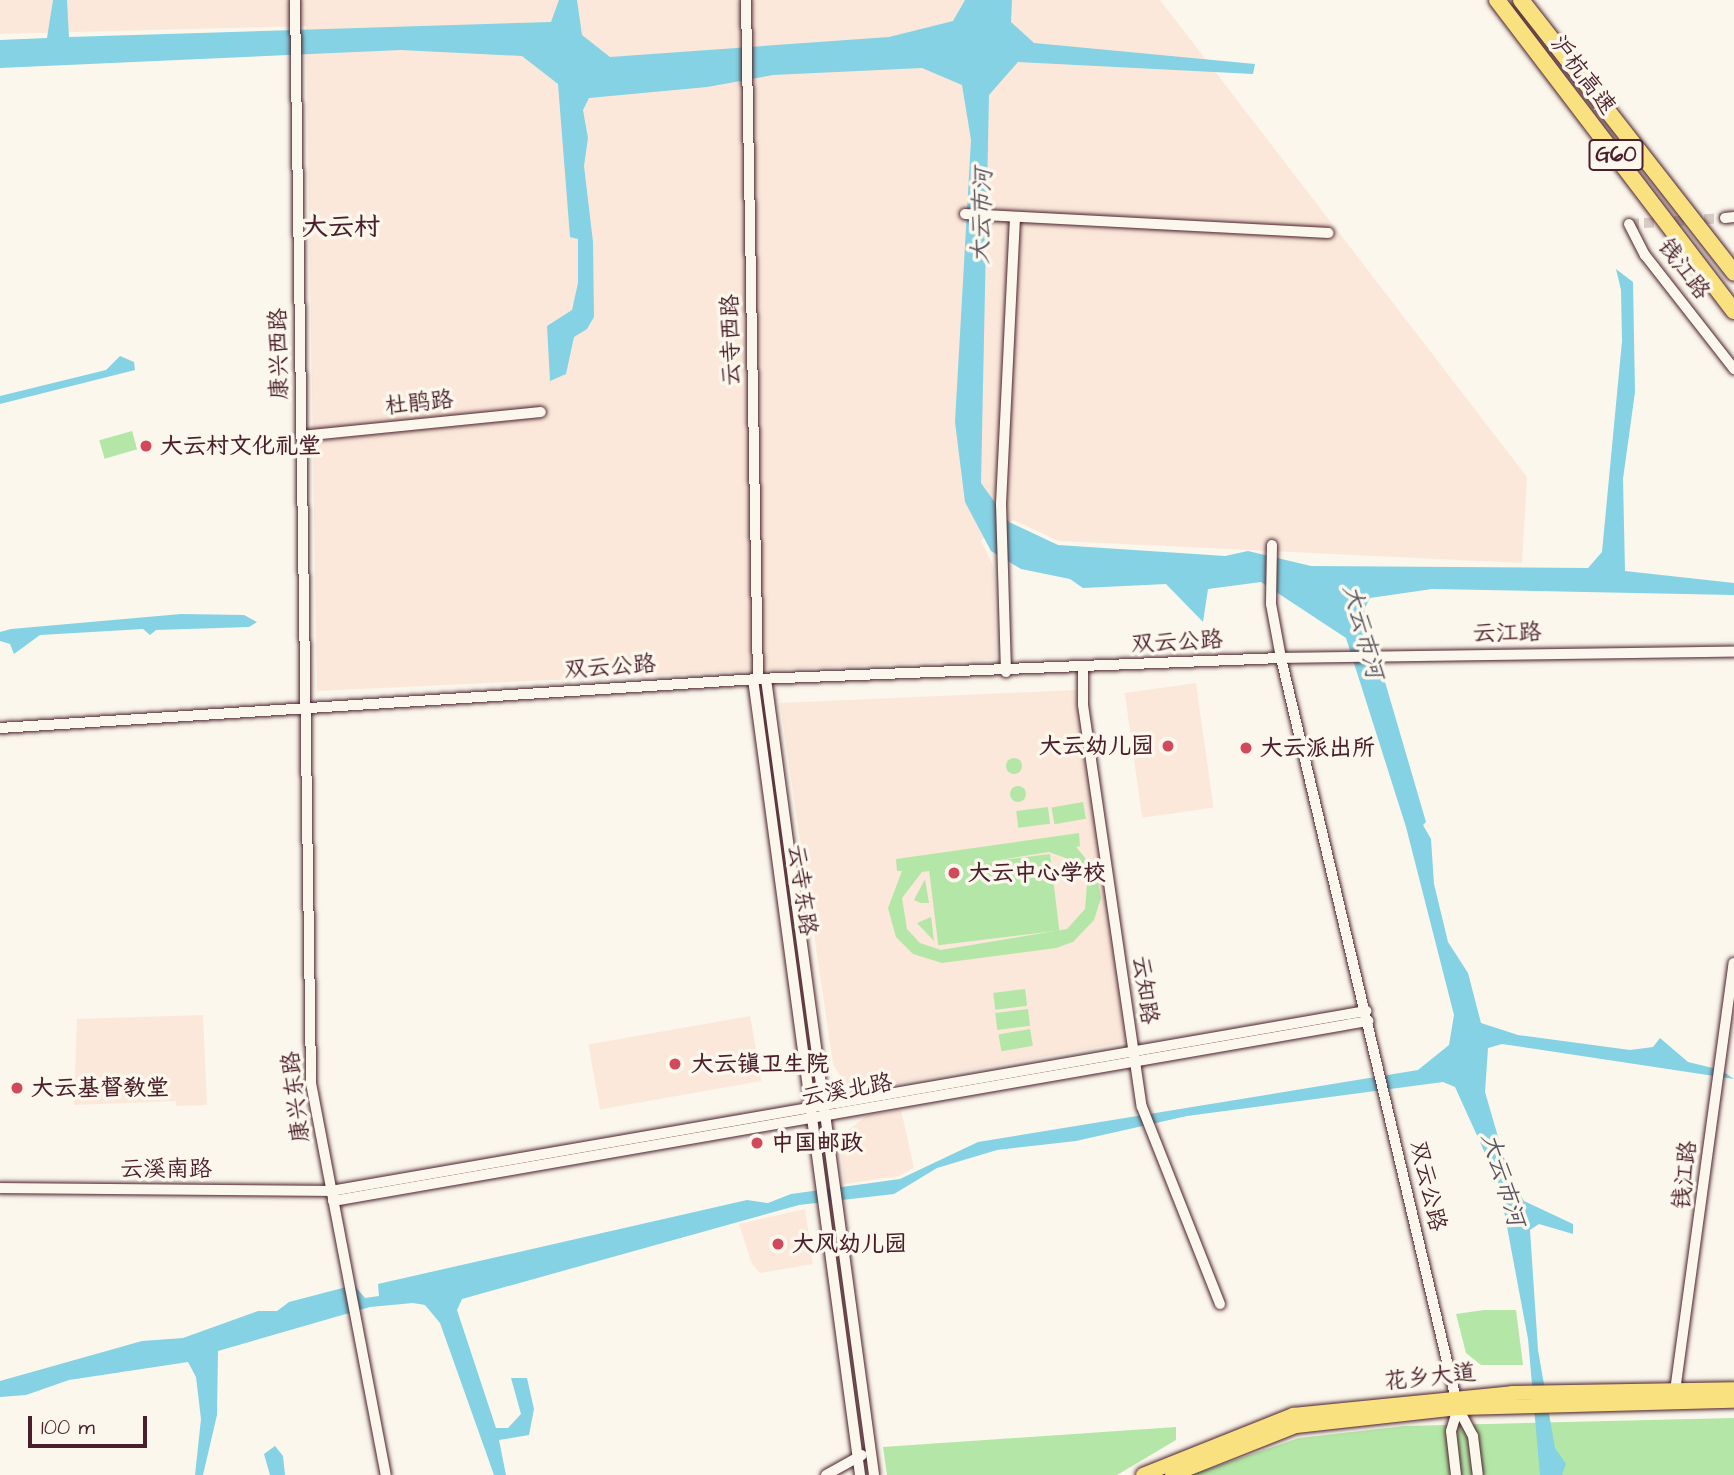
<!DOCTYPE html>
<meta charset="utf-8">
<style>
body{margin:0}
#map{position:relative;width:1734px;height:1475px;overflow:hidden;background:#fbf7ec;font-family:"Architects Daughter","LXGW WenKai TC",sans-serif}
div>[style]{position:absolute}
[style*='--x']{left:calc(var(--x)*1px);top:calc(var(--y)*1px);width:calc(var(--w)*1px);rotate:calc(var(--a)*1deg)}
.built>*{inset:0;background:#fbe8da;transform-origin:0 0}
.green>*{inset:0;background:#b3e6a7;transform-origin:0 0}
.round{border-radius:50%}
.water>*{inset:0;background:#84d2e3}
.minor-tunnel>*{height:10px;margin-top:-5px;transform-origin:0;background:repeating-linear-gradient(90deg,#d8ccc5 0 10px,transparent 0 15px)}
.roads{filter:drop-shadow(0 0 2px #4a1f2b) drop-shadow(0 0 2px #4a1f2b)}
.minor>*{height:10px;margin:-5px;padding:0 5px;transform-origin:5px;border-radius:5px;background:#fbf7ec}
.major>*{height:14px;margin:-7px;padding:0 7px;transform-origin:7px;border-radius:7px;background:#fae180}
.highway>*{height:16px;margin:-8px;padding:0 8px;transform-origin:8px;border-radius:8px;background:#fae180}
.dots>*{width:19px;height:19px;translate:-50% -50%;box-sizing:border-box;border:4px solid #fbf7ec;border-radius:50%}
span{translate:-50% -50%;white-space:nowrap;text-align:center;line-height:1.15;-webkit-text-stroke:7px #fbf7ec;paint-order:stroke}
.shield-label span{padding:2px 5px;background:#fbf7ec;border:2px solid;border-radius:5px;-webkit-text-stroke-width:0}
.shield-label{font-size:21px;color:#4a1f2b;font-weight:700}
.street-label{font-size:23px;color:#4a1f2b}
.poi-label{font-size:23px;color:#4a1f2b;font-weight:700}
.left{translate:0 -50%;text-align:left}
.right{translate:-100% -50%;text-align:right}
.water-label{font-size:24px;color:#5b5562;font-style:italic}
.quarter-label{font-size:26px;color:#4a1f2b;font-weight:700}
.scale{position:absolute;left:28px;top:1416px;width:119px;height:32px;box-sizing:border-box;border:4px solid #4a1f2b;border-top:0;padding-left:9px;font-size:21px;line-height:24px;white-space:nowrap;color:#4a1f2b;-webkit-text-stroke:5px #fbf7ec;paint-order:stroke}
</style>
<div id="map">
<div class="built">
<i style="clip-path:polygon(0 0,1160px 0,1527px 477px,1522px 563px,1059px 541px,1013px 520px,981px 540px,994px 568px,996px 659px,317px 691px,306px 26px,0 34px)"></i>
<i style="left:1196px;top:683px;width:126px;height:72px;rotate:82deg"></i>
<i style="clip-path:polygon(1077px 690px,1126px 1042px,858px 1090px,843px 1081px,833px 1064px,780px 703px)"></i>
<i style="clip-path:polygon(203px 1015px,207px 1105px,176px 1106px,176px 1101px,74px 1105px,77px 1019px)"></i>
<i style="left:750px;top:1016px;width:66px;height:164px;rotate:80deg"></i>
<i style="clip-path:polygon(901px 1110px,914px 1168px,899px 1176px,844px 1184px,841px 1150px,846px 1132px,866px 1116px)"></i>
<i style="clip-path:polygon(805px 1209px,813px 1264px,760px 1273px,752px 1264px,739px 1224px)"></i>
</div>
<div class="green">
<i style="left:132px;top:431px;width:19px;height:34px;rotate:74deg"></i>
<i class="round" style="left:1006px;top:758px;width:16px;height:16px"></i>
<i class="round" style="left:1010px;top:786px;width:16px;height:16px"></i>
<i style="left:1083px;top:802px;width:17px;height:32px;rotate:80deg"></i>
<i style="left:1048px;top:807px;width:17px;height:32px;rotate:83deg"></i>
<i style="clip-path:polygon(evenodd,1079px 833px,1080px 846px,1076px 847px,1096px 871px,1101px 898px,1094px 920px,1073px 942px,1056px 948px,942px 963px,913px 954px,896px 937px,888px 908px,902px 871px,897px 871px,896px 859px,1079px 833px,1049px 852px,1071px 860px,1087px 883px,1085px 909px,1067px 929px,941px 950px,920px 943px,907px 929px,902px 898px,922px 872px,1049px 852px)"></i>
<i style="left:1050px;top:854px;width:77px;height:122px;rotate:83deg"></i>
<i style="clip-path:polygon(925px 879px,929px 903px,921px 903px,914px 900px)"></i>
<i style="clip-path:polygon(931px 917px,934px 941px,917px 923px)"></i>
<i style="left:1025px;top:989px;width:17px;height:32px;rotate:83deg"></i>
<i style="left:1028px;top:1009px;width:17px;height:33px;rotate:83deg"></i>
<i style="left:1030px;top:1029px;width:17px;height:32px;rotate:80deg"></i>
<i style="clip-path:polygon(1484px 1310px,1516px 1310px,1523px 1365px,1481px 1365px,1466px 1353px,1456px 1314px)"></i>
<i style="clip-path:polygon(1734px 1418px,1734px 1475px,1191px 1475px,1299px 1438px,1404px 1426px)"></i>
<i style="clip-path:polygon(1176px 1427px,1176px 1440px,1117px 1475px,887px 1475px,883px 1447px)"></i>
</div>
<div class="water">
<i style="clip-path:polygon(53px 0,67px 0,69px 37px,551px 22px,559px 0,577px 0,582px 35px,610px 57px,889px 37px,953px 21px,965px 0,1012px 0,1011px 22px,1034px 43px,1255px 64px,1253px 74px,1018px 62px,989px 95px,981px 483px,1009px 522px,1058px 545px,1225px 556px,1248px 551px,1311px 566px,1588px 568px,1602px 552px,1622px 341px,1621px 290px,1616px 269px,1633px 282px,1635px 392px,1623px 479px,1625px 571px,1734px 583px,1734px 595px,1432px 589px,1370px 598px,1364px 610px,1426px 822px,1423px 825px,1431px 839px,1434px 884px,1448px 942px,1468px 973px,1481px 1023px,1518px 1035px,1630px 1050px,1653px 1047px,1660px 1038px,1688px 1062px,1721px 1070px,1734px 1079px,1502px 1044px,1488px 1048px,1485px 1092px,1510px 1178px,1524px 1201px,1573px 1224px,1573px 1234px,1539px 1224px,1530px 1230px,1538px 1350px,1555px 1448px,1566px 1464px,1562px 1475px,1540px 1475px,1528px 1339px,1499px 1184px,1455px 1087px,1443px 1082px,1187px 1116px,1076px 1141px,997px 1150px,937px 1168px,894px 1194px,799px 1205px,462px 1299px,457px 1310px,496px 1428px,508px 1428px,521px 1414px,511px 1378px,527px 1378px,534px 1409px,529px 1435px,499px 1440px,506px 1475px,494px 1475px,440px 1323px,425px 1305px,413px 1303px,370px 1307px,218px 1351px,217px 1415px,203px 1475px,195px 1475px,201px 1419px,196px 1377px,188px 1362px,69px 1380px,26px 1395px,0 1397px,0 1381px,142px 1341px,183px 1338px,258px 1311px,277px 1311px,289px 1302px,354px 1285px,365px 1298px,379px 1296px,378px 1284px,747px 1200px,768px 1203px,791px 1194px,900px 1179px,978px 1142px,1418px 1070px,1449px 1045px,1454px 1015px,1406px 827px,1346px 638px,1261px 582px,1208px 589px,1203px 622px,1166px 584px,1083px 588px,1070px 579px,1021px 569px,991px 551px,965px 502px,955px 422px,971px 140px,962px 85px,922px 68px,773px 75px,707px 87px,589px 98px,583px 110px,588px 138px,584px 166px,593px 242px,594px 317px,587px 329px,574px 337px,566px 374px,550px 381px,547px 326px,572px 310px,578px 283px,578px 239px,570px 237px,558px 84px,522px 56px,401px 50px,0 68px,0 40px,47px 38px)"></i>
<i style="clip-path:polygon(120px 356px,134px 362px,135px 370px,0 404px,0 396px,106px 370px)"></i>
<i style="clip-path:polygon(181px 614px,244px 615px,257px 622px,249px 627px,156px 630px,150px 635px,143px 629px,40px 635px,14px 654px,10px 644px,0 641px,0 632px,11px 629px)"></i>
<i style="clip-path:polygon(275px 1446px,283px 1456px,285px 1475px,270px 1475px,264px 1454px)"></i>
</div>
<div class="minor-tunnel">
<i style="--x:1629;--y:224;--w:96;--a:-3.6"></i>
</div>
<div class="roads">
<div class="minor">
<i style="--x:295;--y:0;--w:1083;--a:89.15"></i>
<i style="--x:311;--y:1083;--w:399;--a:79.2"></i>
<i style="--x:746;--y:0;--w:679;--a:88.99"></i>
<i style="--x:965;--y:214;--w:364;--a:3"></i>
<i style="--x:1725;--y:218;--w:9;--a:-6"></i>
<i style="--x:1629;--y:224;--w:35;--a:63"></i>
<i style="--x:1645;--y:255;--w:145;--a:52"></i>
<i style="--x:301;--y:436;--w:241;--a:-5.7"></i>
<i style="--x:1272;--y:545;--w:59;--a:91"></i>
<i style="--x:1271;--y:604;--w:55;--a:79.5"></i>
<i style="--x:1281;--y:658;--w:771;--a:76.72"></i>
<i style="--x:1458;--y:1408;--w:32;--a:62"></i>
<i style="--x:1473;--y:1436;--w:39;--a:83"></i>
<i style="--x:1083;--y:668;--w:37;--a:90"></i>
<i style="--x:1083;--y:705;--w:406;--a:81.7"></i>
<i style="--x:1142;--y:1107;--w:212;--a:68.4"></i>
<i style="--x:1006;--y:672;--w:168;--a:-91.7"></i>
<i style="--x:1001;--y:504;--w:287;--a:-87.2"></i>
<i style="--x:753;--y:679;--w:803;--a:82.34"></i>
<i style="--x:766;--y:679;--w:803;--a:82.27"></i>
<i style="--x:0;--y:728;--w:760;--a:-3.7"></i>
<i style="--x:758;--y:679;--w:523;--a:-2.3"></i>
<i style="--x:1281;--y:658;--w:453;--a:-0.8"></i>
<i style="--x:0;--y:1188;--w:331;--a:0.5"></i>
<i style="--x:331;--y:1191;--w:1051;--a:-9.87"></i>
<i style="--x:333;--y:1201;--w:1051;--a:-9.87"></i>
<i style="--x:1675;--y:1391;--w:432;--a:-82.2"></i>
<i style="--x:826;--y:1475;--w:41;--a:-29.1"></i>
<i style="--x:1456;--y:1475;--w:44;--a:-96.5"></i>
<i style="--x:1451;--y:1431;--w:24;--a:-73"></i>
</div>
<div class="major">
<i style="--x:1143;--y:1475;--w:162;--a:-21.8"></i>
<i style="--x:1293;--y:1415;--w:220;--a:-5.7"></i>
<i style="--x:1512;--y:1393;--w:222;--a:-1"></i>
<i style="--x:1172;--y:1475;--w:133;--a:-21.6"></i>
<i style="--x:1296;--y:1426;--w:163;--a:-6.3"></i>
<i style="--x:1458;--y:1408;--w:276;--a:-1.5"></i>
</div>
<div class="highway">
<i style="--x:1497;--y:0;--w:391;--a:52.7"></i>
<i style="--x:1521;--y:0;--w:346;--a:52"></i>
</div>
</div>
<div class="dots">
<i style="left:146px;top:446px;background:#d1495b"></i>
<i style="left:1168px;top:746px;background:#d1495b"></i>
<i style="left:1246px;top:748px;background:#d1495b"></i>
<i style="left:954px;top:873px;background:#d1495b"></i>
<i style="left:675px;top:1064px;background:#d1495b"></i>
<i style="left:17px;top:1088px;background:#d1495b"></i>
<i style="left:757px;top:1143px;background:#d1495b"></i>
<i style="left:778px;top:1244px;background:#d1495b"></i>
</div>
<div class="shield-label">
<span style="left:1616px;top:155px">G60</span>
</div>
<div class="street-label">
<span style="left:1583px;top:75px;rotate:53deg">沪杭高速</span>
<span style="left:1684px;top:269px;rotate:53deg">钱江路</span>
<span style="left:731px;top:340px;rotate:-91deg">云寺西路</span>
<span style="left:279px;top:354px;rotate:-91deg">康兴西路</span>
<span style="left:419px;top:403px;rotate:-6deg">杜鹃路</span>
<span style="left:1507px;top:633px;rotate:-1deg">云江路</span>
<span style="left:1177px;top:642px;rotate:-3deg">双云公路</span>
<span style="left:610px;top:667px;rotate:-4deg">双云公路</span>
<span style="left:802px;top:890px;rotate:82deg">云寺东路</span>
<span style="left:1145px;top:990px;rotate:82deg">云知路</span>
<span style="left:847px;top:1090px;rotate:-10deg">云溪北路</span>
<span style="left:296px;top:1097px;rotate:-97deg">康兴东路</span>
<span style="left:166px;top:1169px">云溪南路</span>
<span style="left:1685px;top:1175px;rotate:-84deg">钱江路</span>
<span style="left:1428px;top:1186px;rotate:77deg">双云公路</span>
<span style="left:1430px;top:1377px;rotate:-6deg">花乡大道</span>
</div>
<div class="poi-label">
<span class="left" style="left:160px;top:446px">大云村文化礼堂</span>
<span class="right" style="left:1154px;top:746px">大云幼儿园</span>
<span class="left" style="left:1260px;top:748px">大云派出所</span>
<span class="left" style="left:968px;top:873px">大云中心学校</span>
<span class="left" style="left:691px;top:1064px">大云镇卫生院</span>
<span class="left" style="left:31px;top:1088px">大云基督教堂</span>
<span class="left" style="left:771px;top:1143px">中国邮政</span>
<span class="left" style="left:792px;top:1244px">大风幼儿园</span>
</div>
<div class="water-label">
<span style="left:983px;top:216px;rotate:-88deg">大云市河</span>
<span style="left:1362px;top:632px;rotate:75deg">大云市河</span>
<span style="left:1502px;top:1180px;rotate:73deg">大云市河</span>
</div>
<div class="quarter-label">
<span style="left:341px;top:228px">大云村</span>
</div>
<div class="scale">100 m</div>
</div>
